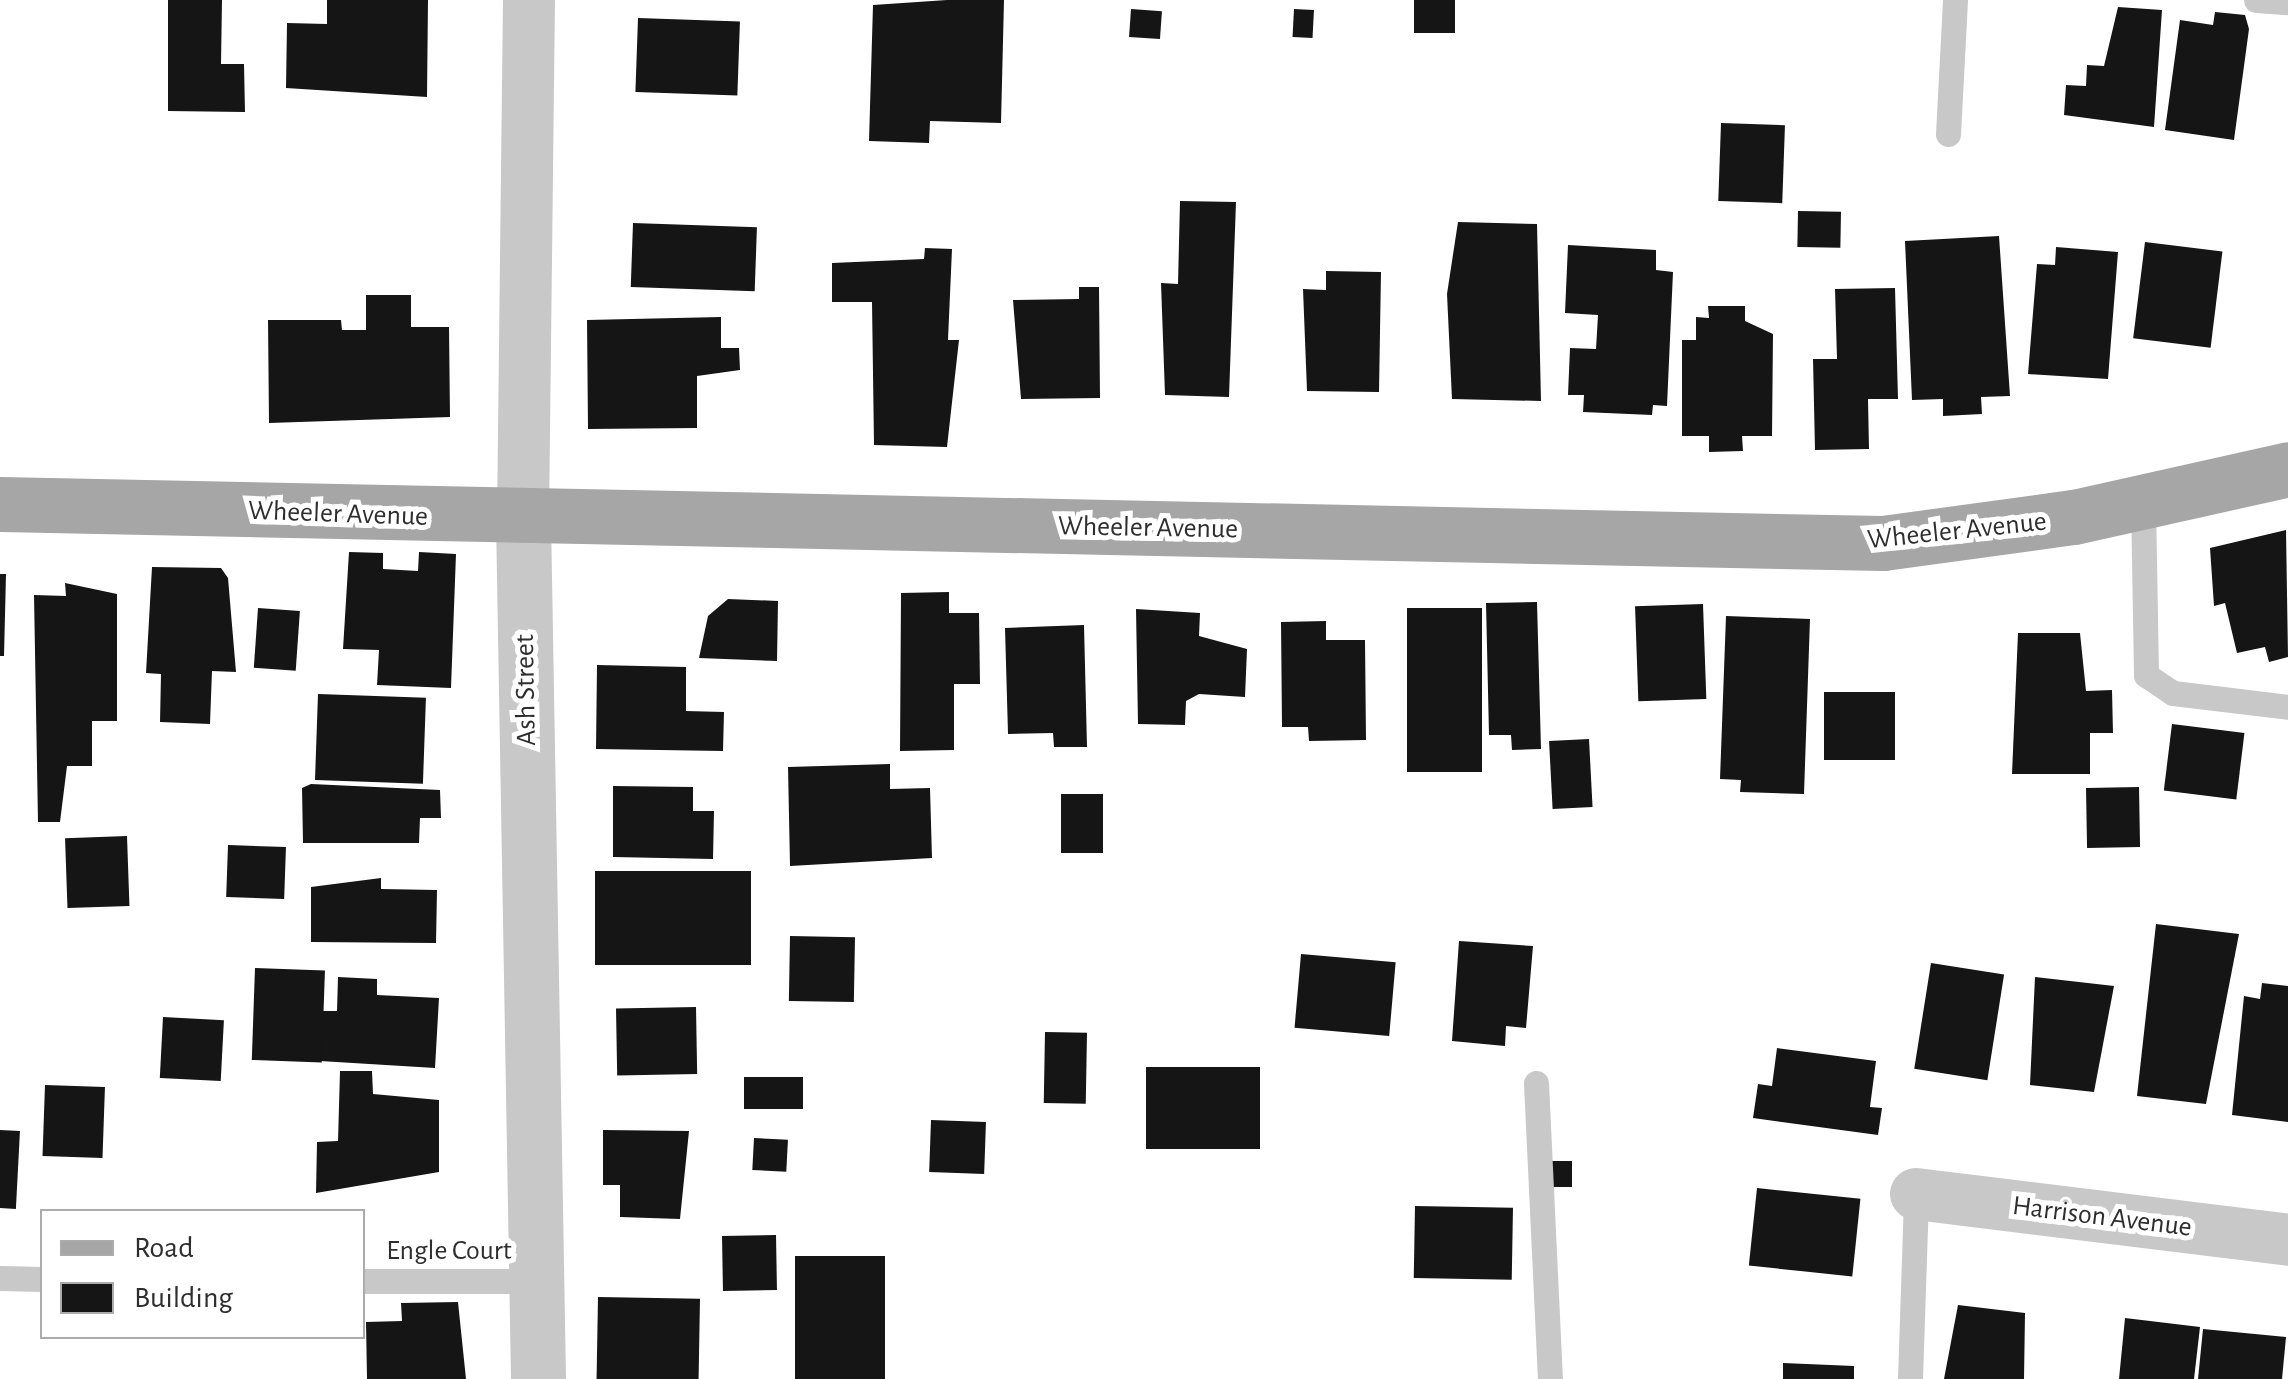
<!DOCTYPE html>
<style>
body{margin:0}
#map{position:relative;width:2288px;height:1379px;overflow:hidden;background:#fff;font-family:"Alegreya Sans",sans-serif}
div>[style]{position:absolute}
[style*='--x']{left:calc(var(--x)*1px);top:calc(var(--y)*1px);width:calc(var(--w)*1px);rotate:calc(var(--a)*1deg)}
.building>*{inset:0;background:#151515;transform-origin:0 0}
.service>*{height:25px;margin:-12.5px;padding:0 12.5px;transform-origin:12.5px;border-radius:12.5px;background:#c8c8c8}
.minor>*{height:52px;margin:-26px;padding:0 26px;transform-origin:26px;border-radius:26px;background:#c8c8c8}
.tertiary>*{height:55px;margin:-27.5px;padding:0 27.5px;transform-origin:27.5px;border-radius:27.5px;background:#c8c8c8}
.primary>*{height:55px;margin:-27.5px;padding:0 27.5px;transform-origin:27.5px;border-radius:27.5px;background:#a6a6a6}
span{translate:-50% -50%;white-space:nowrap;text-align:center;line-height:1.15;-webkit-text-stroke:10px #fff;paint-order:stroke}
.street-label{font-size:28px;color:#2e2e2e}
.legend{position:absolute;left:40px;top:1209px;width:325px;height:130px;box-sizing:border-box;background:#fff;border:2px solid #ababab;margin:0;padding:12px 18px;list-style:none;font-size:30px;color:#2e2e2e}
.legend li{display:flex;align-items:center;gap:20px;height:50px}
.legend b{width:50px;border:2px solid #ababab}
</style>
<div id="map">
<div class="building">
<i style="clip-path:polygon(168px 0,222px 0,221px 64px,244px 64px,245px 112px,168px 111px)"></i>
<i style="clip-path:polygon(327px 0,428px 0,427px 97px,286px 88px,287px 23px,327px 24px)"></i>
<i style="clip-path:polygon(947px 0,1004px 0,1001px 123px,930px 121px,929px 143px,869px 141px,873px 5px)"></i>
<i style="left:1414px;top:0;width:41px;height:33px"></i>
<i style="clip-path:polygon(2118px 7px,2162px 10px,2154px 127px,2064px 115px,2066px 85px,2086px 86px,2087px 65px,2104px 66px)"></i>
<i style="left:1131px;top:9px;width:31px;height:28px;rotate:4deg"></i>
<i style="left:1294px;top:9px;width:20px;height:28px;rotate:3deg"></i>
<i style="clip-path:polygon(2215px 12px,2245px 15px,2249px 29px,2234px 140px,2165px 130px,2180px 20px,2213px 25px)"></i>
<i style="left:638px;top:18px;width:102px;height:74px;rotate:2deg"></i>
<i style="left:1721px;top:123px;width:64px;height:78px;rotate:2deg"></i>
<i style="clip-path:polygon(1180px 201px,1236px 202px,1229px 397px,1165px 395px,1161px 283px,1178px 284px)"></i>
<i style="left:1798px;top:211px;width:43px;height:36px;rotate:1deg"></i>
<i style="clip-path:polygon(1458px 222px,1537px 224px,1541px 401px,1452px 399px,1447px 294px)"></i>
<i style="left:633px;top:223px;width:124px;height:64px;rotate:2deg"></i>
<i style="clip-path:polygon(1999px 236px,2010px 396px,1981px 397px,1982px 414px,1943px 416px,1943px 399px,1912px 400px,1905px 241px)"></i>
<i style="left:2145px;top:242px;width:78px;height:97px;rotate:7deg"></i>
<i style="clip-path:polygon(1568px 245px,1656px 250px,1656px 270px,1673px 272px,1667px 406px,1653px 405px,1652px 415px,1583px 412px,1584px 395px,1568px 395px,1570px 348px,1596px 349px,1598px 315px,1565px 313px)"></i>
<i style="clip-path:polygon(2056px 247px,2118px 252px,2108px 379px,2028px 374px,2037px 264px,2055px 265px)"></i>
<i style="clip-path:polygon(925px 248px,952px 249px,948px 340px,959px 340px,947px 447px,874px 445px,872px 302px,832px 302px,832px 263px,924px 259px)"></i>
<i style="clip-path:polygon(1326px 271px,1381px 272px,1379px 392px,1307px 391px,1303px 289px,1326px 290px)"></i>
<i style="clip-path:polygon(1079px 287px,1099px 287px,1100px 398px,1021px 399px,1013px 300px,1079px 299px)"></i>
<i style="clip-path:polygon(1895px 288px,1898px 399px,1868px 399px,1869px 449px,1815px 450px,1813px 359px,1837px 359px,1835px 289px)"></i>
<i style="clip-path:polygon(366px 295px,411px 295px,411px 327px,449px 327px,450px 417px,269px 423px,268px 320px,341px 320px,342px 330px,366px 330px)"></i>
<i style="clip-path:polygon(1708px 306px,1745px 306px,1745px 321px,1773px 334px,1772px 436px,1742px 436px,1743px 451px,1709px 452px,1709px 436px,1682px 436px,1682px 340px,1696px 340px,1696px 317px,1709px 318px)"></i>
<i style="clip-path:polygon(721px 317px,721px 348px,739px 348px,740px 370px,697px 376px,697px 428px,588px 429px,587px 320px)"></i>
<i style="clip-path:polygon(2286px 530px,2288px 657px,2269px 662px,2265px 647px,2237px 653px,2225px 603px,2214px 606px,2210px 548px)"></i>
<i style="clip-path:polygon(349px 552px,383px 553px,383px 569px,418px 571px,419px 552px,456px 554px,451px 688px,377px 685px,379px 650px,343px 649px)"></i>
<i style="clip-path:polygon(152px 567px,221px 568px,228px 578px,236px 672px,212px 671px,210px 724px,160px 722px,161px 674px,146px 673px)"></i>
<i style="clip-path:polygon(0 574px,6px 574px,4px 656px,0 656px)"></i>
<i style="clip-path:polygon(65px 583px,117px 594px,117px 721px,92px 721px,92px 766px,67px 766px,60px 822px,38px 822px,34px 595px,66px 596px)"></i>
<i style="clip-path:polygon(949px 592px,949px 613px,979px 613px,980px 684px,954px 684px,954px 750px,900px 751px,901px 593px)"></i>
<i style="clip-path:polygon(728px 599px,778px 601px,777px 661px,699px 658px,708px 616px)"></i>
<i style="clip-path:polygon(1537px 602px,1541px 749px,1512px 750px,1511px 735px,1489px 735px,1486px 603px)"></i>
<i style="left:1703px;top:604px;width:95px;height:68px;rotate:88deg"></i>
<i style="left:258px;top:608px;width:42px;height:60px;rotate:4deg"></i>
<i style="left:1407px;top:608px;width:75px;height:164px"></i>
<i style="clip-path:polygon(1136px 609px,1200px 613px,1199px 636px,1247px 649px,1245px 697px,1199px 694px,1186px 701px,1185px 725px,1138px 724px)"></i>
<i style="clip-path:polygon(1726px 616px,1810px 619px,1804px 794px,1740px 792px,1741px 780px,1720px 779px)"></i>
<i style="clip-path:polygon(1326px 621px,1326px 640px,1365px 640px,1366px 740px,1309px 741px,1308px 727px,1282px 727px,1281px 622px)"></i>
<i style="clip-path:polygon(1084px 625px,1087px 747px,1054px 747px,1053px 733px,1008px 734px,1005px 628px)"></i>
<i style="clip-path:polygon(2018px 633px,2080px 633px,2086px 691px,2112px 690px,2113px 733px,2090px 733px,2090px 774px,2012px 774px)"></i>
<i style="clip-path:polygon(597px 665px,686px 667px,686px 711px,724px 712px,723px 751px,596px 749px)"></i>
<i style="left:1824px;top:692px;width:71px;height:68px"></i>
<i style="left:318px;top:694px;width:108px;height:86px;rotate:2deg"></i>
<i style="left:2172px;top:724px;width:73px;height:67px;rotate:7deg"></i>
<i style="left:1589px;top:739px;width:68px;height:40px;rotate:87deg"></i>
<i style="clip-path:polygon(890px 764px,890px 789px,930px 788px,932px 858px,790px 866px,788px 767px)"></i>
<i style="clip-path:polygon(311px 784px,440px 790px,441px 818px,420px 818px,419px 843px,303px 843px,302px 788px)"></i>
<i style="clip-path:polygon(613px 786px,693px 787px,693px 811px,714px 811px,713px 859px,613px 857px)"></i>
<i style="left:2139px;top:787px;width:60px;height:53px;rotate:89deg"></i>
<i style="left:1061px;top:794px;width:42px;height:59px"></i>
<i style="left:127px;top:836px;width:70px;height:62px;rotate:88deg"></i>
<i style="left:228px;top:845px;width:58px;height:52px;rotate:2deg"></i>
<i style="left:595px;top:871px;width:156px;height:94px"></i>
<i style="clip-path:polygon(381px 878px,381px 889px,437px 890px,436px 943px,311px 942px,311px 887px)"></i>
<i style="clip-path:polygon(2156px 924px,2239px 934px,2206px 1104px,2137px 1096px)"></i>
<i style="left:790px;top:936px;width:65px;height:65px;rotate:1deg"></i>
<i style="clip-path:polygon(1459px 941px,1533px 946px,1526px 1028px,1506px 1026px,1505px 1046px,1452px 1041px)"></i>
<i style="left:1301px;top:954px;width:95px;height:74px;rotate:5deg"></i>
<i style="left:1931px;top:963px;width:74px;height:107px;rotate:9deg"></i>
<i style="left:255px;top:968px;width:70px;height:92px;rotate:2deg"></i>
<i style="clip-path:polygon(338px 977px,377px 979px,377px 995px,439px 998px,435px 1068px,320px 1061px,322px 1011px,337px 1011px)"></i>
<i style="clip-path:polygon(2035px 977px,2114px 986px,2094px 1092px,2030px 1085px)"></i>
<i style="clip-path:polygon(2262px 983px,2288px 986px,2288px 1122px,2232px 1115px,2244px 996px,2260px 999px)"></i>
<i style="left:696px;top:1007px;width:67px;height:80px;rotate:89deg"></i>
<i style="left:163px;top:1017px;width:61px;height:61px;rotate:3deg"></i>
<i style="left:1045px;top:1032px;width:42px;height:71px;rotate:1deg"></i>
<i style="clip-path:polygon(1777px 1048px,1876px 1061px,1870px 1107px,1882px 1108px,1878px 1135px,1753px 1118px,1758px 1084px,1772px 1086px)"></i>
<i style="left:1146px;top:1067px;width:114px;height:82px"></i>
<i style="clip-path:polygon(340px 1071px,372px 1071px,373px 1094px,439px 1100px,439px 1172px,316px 1193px,317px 1142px,338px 1141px)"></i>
<i style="left:803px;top:1077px;width:32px;height:59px;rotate:90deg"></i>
<i style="left:45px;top:1085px;width:60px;height:71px;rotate:2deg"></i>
<i style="left:931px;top:1120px;width:55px;height:52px;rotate:2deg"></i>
<i style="left:0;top:1130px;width:20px;height:78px;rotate:3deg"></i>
<i style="clip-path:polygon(603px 1130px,689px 1131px,680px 1219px,620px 1217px,620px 1185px,603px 1185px)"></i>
<i style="left:754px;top:1138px;width:34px;height:32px;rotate:3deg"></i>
<i style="left:1549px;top:1161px;width:23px;height:26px"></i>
<i style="left:1757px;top:1188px;width:104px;height:78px;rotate:6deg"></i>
<i style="left:1415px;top:1206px;width:98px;height:72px;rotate:1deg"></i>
<i style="left:776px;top:1235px;width:55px;height:54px;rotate:89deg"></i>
<i style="left:795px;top:1256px;width:90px;height:123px"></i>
<i style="left:598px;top:1297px;width:102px;height:82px;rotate:1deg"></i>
<i style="clip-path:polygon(458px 1302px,466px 1379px,367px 1379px,366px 1322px,402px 1321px,401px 1303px)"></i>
<i style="clip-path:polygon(1958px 1305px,2025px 1313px,2024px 1379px,1944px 1379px)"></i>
<i style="clip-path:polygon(2125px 1318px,2200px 1327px,2194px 1379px,2119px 1379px)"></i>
<i style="clip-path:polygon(2203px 1329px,2286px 1337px,2282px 1379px,2198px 1379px)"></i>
<i style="clip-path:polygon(1783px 1363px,1854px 1366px,1854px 1379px,1783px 1379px)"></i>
</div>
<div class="service">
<i style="--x:2256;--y:0;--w:32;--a:4"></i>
<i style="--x:1948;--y:134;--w:134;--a:-87"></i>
<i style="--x:2143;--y:502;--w:173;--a:89"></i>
<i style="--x:2146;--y:675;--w:32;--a:34"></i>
<i style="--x:2173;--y:693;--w:116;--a:6.9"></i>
<i style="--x:1536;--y:1083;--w:296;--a:87.3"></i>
<i style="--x:0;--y:1278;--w:42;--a:1.4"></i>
<i style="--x:362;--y:1281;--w:175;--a:0"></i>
<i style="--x:1910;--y:1379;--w:185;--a:-88.1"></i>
</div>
<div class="minor">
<i style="--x:523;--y:519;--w:519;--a:-89.34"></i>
<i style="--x:1916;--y:1194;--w:375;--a:7"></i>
</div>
<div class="tertiary">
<i style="--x:523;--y:519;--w:860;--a:89"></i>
</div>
<div class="primary">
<i style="--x:0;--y:504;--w:1883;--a:1.19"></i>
<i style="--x:1883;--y:543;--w:193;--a:-7.8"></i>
<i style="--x:2074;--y:517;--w:219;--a:-12.6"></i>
</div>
<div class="street-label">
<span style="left:338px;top:514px;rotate:2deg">Wheeler Avenue</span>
<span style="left:1148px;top:528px;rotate:1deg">Wheeler Avenue</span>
<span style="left:1957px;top:531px;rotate:-6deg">Wheeler Avenue</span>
<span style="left:526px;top:690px;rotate:-91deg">Ash Street</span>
<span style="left:2102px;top:1217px;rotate:7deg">Harrison Avenue</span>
<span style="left:449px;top:1251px">Engle Court</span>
</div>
<ul class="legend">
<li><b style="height:12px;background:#a6a6a6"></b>Road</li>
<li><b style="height:28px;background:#151515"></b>Building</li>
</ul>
</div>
